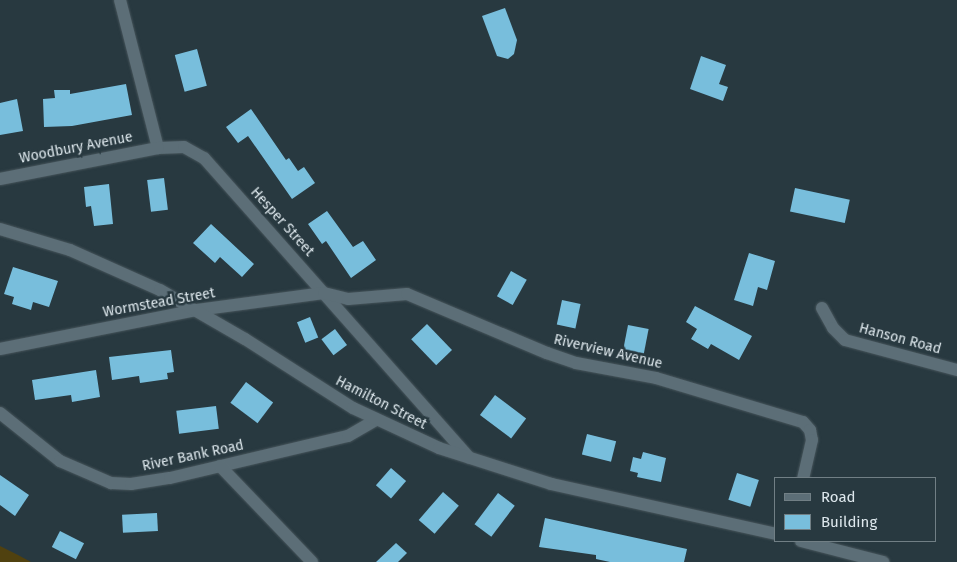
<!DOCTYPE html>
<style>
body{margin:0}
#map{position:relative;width:957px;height:562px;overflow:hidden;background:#283940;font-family:"Fira Sans",sans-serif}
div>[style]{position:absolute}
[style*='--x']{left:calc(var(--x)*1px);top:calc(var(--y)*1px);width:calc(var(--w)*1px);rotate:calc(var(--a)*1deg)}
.green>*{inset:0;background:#50410f}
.building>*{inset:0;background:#78bedc;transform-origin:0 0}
.roads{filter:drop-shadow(0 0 1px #46545a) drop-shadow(0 0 1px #46545a)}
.minor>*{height:12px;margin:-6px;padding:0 6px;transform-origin:6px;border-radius:6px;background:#5c6e77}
.secondary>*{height:12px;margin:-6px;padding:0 6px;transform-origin:6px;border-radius:6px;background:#5c6e77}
span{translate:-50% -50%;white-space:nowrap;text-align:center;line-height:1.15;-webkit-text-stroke:5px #283940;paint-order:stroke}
.street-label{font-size:14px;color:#dee8ed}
.legend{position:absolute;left:774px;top:477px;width:162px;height:65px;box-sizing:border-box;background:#283940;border:1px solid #717f85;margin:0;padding:6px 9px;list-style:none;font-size:15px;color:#dee8ed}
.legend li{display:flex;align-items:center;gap:10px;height:25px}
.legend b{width:25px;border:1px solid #717f85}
</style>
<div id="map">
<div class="green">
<i style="clip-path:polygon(0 546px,18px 555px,31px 562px,0 562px)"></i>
</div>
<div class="building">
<i style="clip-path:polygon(505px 8px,517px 40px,514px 54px,508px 59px,497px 56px,482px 16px)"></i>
<i style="left:197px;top:49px;width:38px;height:23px;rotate:75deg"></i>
<i style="clip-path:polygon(701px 56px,726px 65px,719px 84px,728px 87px,723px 101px,690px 89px)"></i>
<i style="clip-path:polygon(126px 84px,132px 115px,72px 126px,44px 127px,43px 99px,55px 98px,54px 90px,70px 90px,70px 94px)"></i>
<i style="clip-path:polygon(17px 99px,23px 131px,0 135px,0 103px)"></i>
<i style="clip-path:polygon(251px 109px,286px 160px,289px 158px,298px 171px,304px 167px,315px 183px,292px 199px,248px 136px,238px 143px,226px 127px)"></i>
<i style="left:164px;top:178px;width:32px;height:17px;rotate:83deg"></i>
<i style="clip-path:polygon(109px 184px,113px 224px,94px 226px,91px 206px,86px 207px,84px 187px)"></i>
<i style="left:795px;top:188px;width:56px;height:24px;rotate:12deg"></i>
<i style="clip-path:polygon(327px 211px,353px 247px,363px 241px,376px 260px,351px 278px,326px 241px,322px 244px,308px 224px)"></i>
<i style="clip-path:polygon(211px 224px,254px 264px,242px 277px,220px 257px,215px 263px,193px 243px)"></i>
<i style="clip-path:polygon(749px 253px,775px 261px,767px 290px,758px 287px,753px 306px,734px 300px)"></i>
<i style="clip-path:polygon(13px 267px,58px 281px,49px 307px,33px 302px,31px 310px,12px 304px,14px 297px,4px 294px)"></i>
<i style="left:511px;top:271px;width:18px;height:29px;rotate:29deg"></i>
<i style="left:562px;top:300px;width:19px;height:25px;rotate:12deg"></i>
<i style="clip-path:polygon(695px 306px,752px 336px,739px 360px,711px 344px,708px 349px,691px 339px,697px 329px,686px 322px)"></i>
<i style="left:310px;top:317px;width:22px;height:14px;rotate:68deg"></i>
<i style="left:427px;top:324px;width:36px;height:22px;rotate:46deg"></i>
<i style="left:628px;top:325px;width:21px;height:25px;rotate:11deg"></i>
<i style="left:335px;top:329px;width:20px;height:17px;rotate:53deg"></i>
<i style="clip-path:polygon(171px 350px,174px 372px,167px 373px,168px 379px,140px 383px,139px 376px,112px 380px,109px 357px)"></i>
<i style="clip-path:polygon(96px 370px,100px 397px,72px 402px,71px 395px,35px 400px,32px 380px)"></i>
<i style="left:246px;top:382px;width:34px;height:26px;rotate:37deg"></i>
<i style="left:495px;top:395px;width:39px;height:25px;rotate:37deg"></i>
<i style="left:216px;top:406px;width:23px;height:40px;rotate:83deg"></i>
<i style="left:587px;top:434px;width:30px;height:21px;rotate:14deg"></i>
<i style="clip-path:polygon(643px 452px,666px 458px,661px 482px,637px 477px,638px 473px,630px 471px,633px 457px,641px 459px)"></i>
<i style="left:391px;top:468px;width:20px;height:23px;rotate:41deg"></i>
<i style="left:737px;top:473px;width:23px;height:28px;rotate:18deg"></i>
<i style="clip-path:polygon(0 475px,29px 495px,15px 516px,0 505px)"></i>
<i style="left:443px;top:492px;width:21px;height:37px;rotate:41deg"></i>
<i style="left:498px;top:493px;width:21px;height:39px;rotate:37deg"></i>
<i style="left:157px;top:513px;width:18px;height:35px;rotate:87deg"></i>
<i style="clip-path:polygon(545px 518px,687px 549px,684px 562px,610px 562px,596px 559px,596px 555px,539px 547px)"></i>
<i style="left:60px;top:531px;width:27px;height:18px;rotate:27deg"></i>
<i style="clip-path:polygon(396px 543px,407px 553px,398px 562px,376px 562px)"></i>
</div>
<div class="roads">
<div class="minor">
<i style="--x:120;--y:0;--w:153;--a:75.6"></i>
<i style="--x:158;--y:148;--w:26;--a:-2"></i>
<i style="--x:184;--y:147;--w:23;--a:29"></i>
<i style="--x:204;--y:158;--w:400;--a:48.5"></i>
<i style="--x:0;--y:179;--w:161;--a:-11.1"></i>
<i style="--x:822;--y:308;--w:23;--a:61"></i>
<i style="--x:833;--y:328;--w:17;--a:45"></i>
<i style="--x:845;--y:340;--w:116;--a:15"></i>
<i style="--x:0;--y:349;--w:201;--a:-11.2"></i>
<i style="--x:197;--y:310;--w:128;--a:-7.6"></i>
<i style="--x:324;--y:293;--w:25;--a:14"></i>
<i style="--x:348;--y:299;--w:59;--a:-4.8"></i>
<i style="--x:407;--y:294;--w:152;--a:22.9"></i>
<i style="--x:547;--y:353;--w:31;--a:19"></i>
<i style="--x:576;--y:363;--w:81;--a:10.6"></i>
<i style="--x:656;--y:378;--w:153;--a:16.7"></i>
<i style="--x:803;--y:422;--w:11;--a:49"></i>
<i style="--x:810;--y:430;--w:10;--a:79"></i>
<i style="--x:812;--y:440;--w:39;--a:103"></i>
<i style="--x:0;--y:413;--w:77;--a:38.7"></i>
<i style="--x:60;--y:461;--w:56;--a:23.3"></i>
<i style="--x:111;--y:483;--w:20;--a:3"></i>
<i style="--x:131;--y:484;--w:39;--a:-9"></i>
<i style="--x:170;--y:478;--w:183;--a:-13.3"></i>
<i style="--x:348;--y:436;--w:32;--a:-30"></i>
<i style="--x:220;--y:466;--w:133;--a:46.2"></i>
</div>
<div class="secondary">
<i style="--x:0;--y:229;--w:73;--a:16.7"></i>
<i style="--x:70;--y:250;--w:98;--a:24"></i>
<i style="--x:160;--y:290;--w:98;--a:30"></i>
<i style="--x:245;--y:339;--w:128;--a:32.6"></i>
<i style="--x:353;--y:408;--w:95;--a:24.9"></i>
<i style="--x:439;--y:448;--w:118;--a:17.8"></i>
<i style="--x:551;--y:484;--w:230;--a:12.5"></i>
<i style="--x:801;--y:541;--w:85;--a:14.4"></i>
</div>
</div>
<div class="street-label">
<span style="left:76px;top:148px;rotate:-11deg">Woodbury Avenue</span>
<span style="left:282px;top:222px;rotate:48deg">Hesper Street</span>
<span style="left:159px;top:303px;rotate:-10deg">Wormstead Street</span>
<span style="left:900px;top:339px;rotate:15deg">Hanson Road</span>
<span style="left:608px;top:352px;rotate:13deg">Riverview Avenue</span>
<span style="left:381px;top:403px;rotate:27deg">Hamilton Street</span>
<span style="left:193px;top:456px;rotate:-12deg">River Bank Road</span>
</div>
<ul class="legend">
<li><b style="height:6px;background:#5c6e77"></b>Road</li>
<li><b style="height:14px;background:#78bedc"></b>Building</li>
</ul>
</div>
